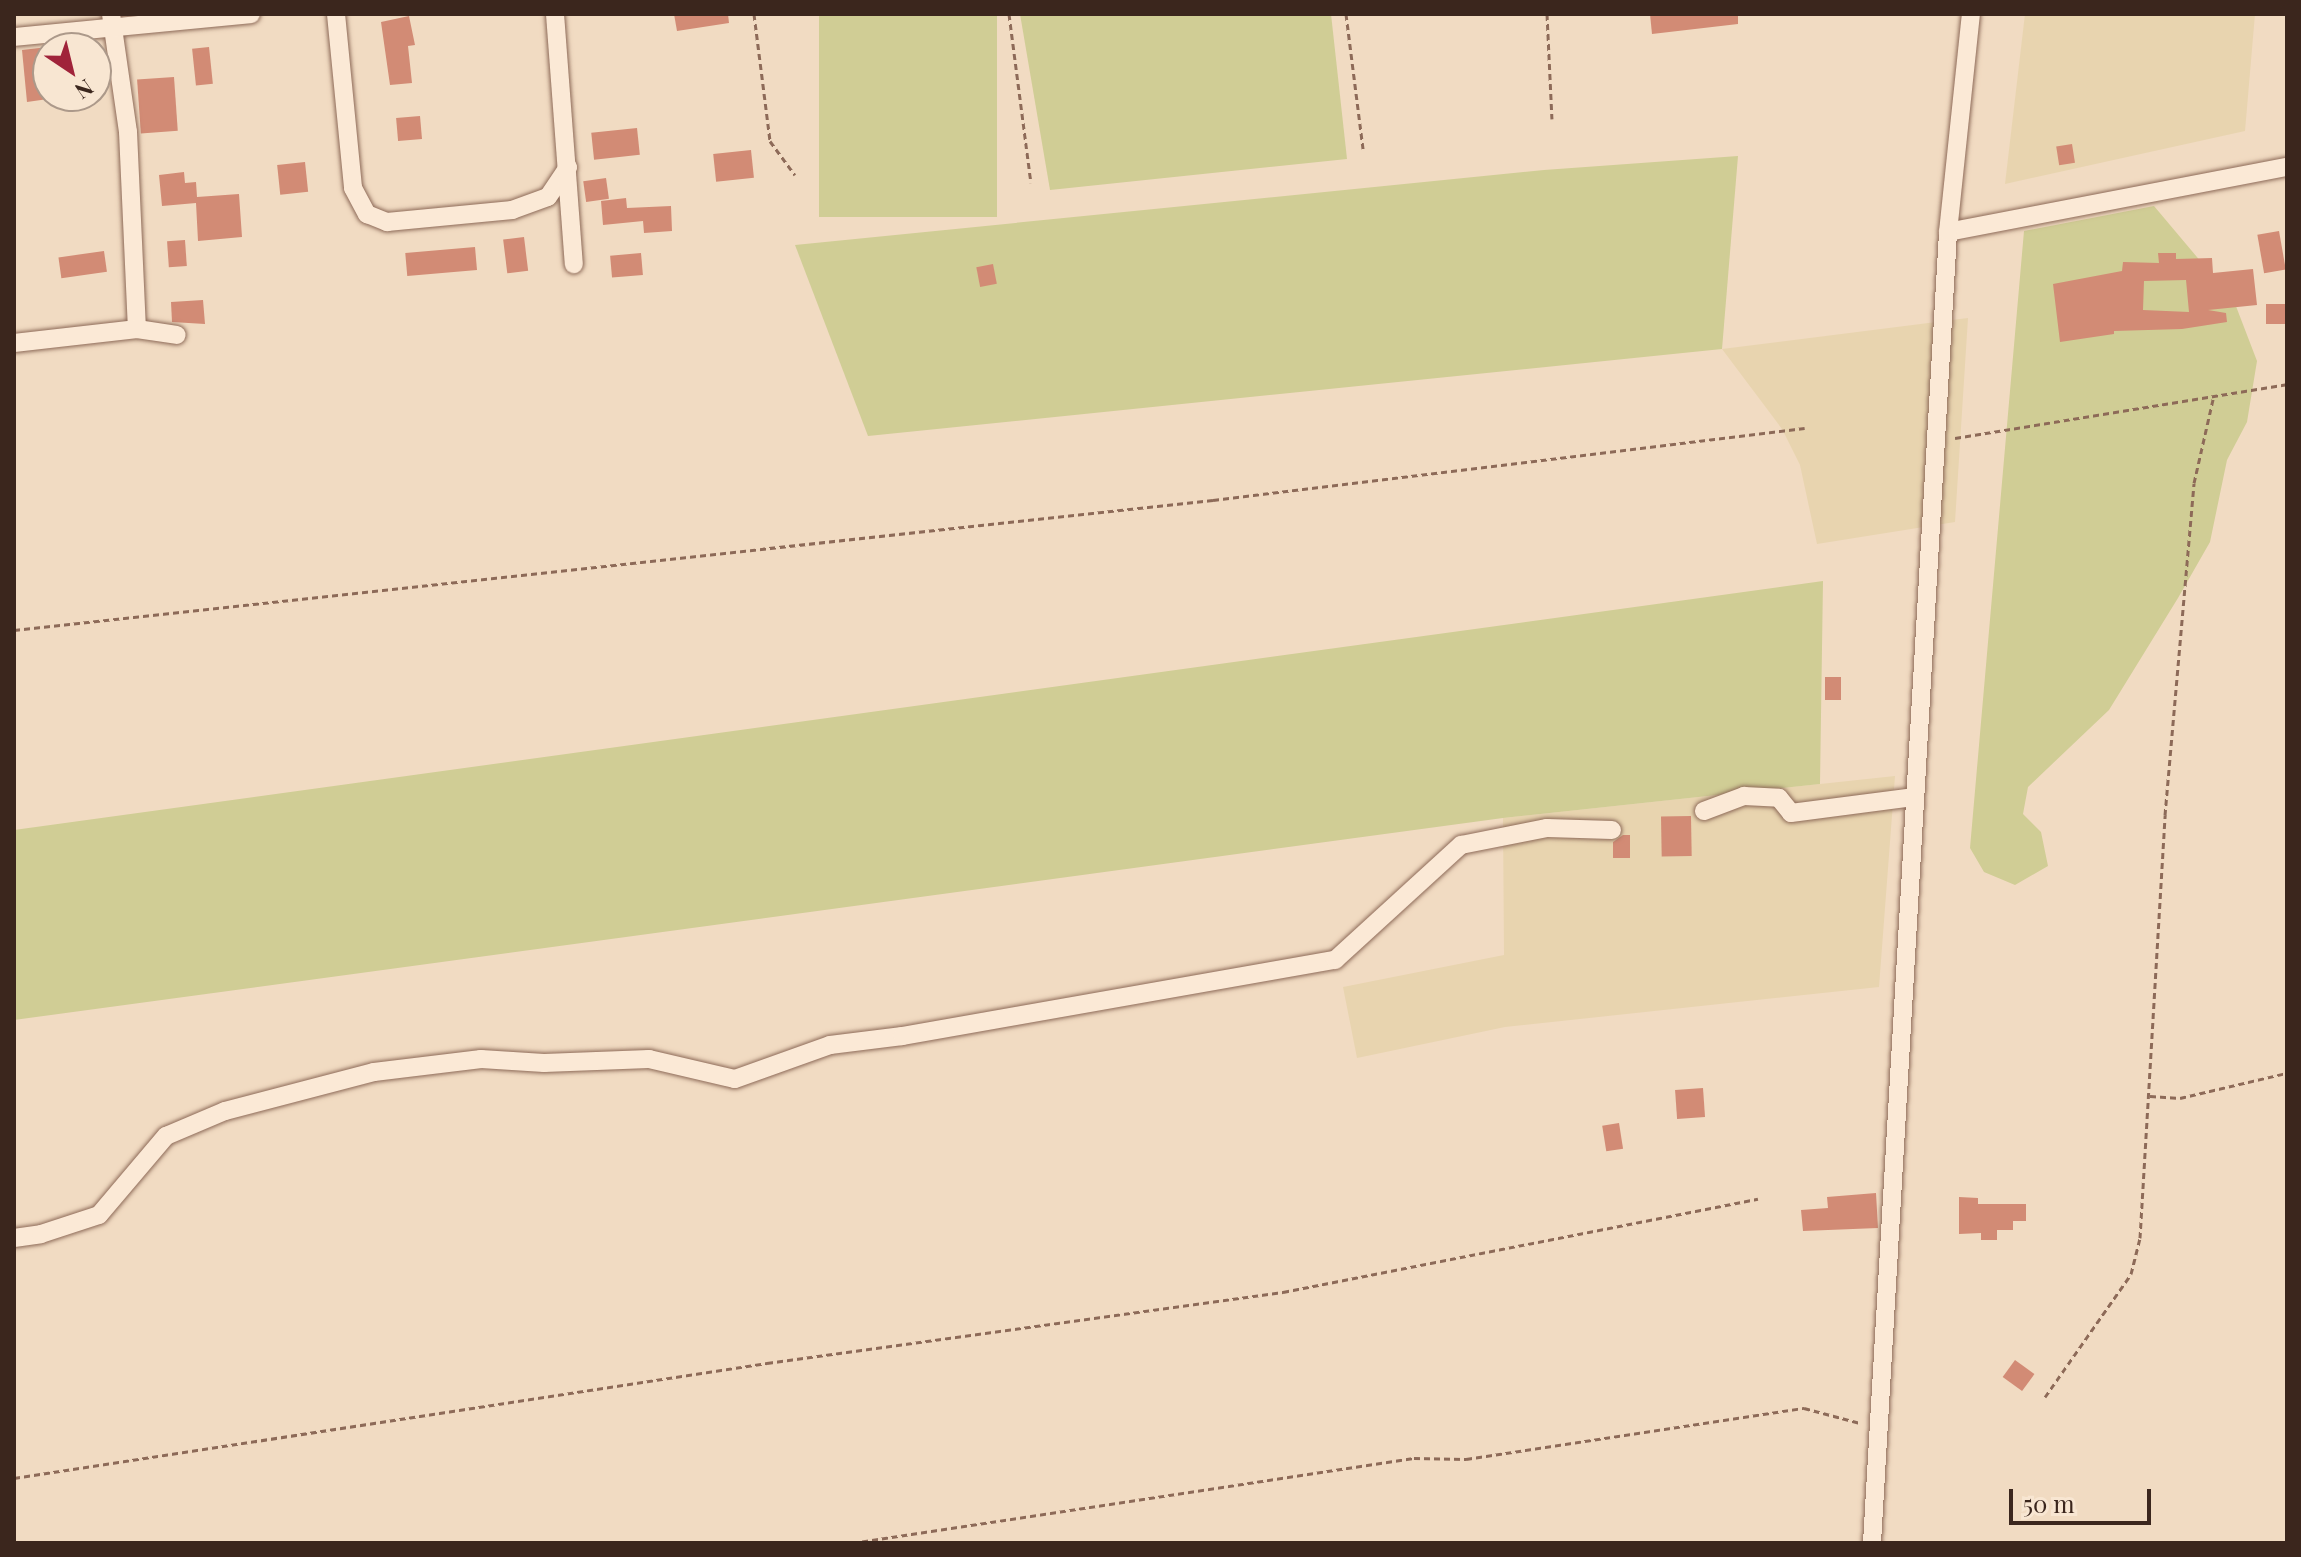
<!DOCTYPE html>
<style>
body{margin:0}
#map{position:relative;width:2301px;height:1557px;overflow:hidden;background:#f1dbc2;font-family:"Playfair Display",serif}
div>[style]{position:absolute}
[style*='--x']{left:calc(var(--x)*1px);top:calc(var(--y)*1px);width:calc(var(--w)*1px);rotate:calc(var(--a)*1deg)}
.farmland>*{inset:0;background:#e8d4af}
.green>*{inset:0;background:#d0cd95;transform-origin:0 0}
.building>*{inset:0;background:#d28b75;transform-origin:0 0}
.path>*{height:3px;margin-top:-1.5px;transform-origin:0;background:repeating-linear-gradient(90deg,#8d6a58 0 6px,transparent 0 10px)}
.roads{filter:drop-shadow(0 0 2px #8d6a58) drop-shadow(0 0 2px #8d6a58)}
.minor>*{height:18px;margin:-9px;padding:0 9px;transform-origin:9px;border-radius:9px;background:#fbe9d6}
span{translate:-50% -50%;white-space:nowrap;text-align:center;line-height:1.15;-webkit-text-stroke:6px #f8e6d2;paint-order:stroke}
.frame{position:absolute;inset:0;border:16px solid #3b261d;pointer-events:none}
.north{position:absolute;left:32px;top:32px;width:80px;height:80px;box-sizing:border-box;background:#f8e6d2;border:2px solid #ac998a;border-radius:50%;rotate:145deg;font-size:22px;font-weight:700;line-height:32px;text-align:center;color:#3b261d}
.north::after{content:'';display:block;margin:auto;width:28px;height:36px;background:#a0233a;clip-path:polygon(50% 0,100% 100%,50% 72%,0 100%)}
.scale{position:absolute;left:2009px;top:1489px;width:142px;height:36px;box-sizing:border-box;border:4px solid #3b261d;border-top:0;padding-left:10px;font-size:24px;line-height:28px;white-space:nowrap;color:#3b261d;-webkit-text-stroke:6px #f8e6d2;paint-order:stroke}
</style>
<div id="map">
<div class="farmland">
<i style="clip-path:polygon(2025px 14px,2255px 14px,2245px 131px,2005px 184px)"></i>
<i style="clip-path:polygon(1968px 318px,1955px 522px,1817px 544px,1800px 465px,1782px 429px,1722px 349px)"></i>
<i style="clip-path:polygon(1895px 776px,1879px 987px,1505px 1027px,1357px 1058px,1343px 987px,1504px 955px,1503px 818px)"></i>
</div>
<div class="green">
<i style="left:819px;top:14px;width:178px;height:203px"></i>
<i style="clip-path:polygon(1020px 14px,1331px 14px,1347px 159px,1050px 190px)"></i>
<i style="clip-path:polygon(1738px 156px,1722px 349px,868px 436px,795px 245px,1544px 170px)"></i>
<i style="clip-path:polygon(2154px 206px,2234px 301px,2257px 361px,2247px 422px,2227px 460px,2210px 542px,2178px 598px,2109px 710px,2028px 787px,2023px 814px,2041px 832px,2048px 866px,2015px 885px,1984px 872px,1970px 848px,2024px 231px)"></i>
<i style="clip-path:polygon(1823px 581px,1820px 784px,1503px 818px,14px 1020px,14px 830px)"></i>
</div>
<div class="building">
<i style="clip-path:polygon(674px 14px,728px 14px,729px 23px,677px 31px)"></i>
<i style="clip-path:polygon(1650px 14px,1738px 14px,1738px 24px,1652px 34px)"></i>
<i style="clip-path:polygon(409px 16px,415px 45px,408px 46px,412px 83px,390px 85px,381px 22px)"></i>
<i style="clip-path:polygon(48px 47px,48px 99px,27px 102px,22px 50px)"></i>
<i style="left:209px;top:47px;width:37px;height:17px;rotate:84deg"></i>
<i style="left:174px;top:77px;width:54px;height:37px;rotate:86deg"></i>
<i style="left:420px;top:116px;width:23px;height:24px;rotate:85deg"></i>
<i style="left:637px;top:128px;width:27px;height:46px;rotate:84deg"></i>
<i style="left:2072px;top:144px;width:19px;height:16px;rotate:81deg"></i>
<i style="left:751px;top:150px;width:28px;height:38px;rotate:84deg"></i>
<i style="left:305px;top:162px;width:30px;height:28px;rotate:84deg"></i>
<i style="clip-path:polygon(184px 172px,185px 183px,196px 182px,197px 197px,239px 194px,242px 237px,198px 241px,196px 203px,162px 206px,159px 175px)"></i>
<i style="left:606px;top:178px;width:21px;height:23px;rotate:82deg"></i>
<i style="clip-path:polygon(626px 198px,627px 208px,671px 206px,672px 231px,644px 233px,643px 221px,603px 225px,601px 201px)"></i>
<i style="left:2279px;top:231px;width:39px;height:22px;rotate:80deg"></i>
<i style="left:524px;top:237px;width:34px;height:21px;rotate:83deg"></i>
<i style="left:185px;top:240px;width:26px;height:18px;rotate:86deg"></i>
<i style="left:475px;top:247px;width:23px;height:70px;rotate:85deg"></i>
<i style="left:104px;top:251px;width:21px;height:46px;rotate:82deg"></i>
<i style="left:641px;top:253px;width:22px;height:31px;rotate:85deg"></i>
<i style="clip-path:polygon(evenodd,2158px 253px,2176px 253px,2176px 259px,2212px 258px,2213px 273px,2253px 269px,2257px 305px,2208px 310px,2226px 313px,2227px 322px,2182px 329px,2114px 331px,2114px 334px,2060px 342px,2053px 284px,2122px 271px,2123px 262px,2159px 263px,2158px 253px,2186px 280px,2189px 312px,2143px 310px,2144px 281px,2186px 280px)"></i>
<i style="left:993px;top:264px;width:20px;height:17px;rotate:79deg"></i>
<i style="clip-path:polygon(203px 300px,205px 324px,172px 322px,171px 302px)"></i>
<i style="left:2287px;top:304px;width:20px;height:21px;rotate:90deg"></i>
<i style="left:1825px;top:677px;width:16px;height:23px"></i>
<i style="left:1691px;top:816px;width:40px;height:30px;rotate:89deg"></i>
<i style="clip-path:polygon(1623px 835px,1630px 835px,1630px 858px,1613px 858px,1613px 842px)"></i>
<i style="left:1703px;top:1088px;width:29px;height:28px;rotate:86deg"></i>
<i style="left:1619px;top:1123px;width:26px;height:17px;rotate:81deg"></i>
<i style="clip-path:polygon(1876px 1193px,1878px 1228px,1803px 1231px,1801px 1210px,1828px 1208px,1827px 1197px)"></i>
<i style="clip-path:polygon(1959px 1197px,1978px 1198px,1978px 1204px,2026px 1204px,2026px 1221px,2013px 1221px,2013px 1230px,1997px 1230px,1997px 1240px,1981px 1240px,1981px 1233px,1959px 1234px)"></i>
<i style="left:2015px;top:1360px;width:24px;height:21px;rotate:36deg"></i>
</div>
<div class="path">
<i style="--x:754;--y:14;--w:128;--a:82.8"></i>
<i style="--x:770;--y:141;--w:42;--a:53.7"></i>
<i style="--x:1009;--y:14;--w:170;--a:82.6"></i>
<i style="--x:1346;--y:14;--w:136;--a:82.8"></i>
<i style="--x:1547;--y:14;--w:105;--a:87.3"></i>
<i style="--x:1955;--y:438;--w:336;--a:-9.2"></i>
<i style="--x:14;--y:630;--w:1206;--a:-6.19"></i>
<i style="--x:1213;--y:500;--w:596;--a:-6.93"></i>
<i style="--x:2150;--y:1096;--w:30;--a:4"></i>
<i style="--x:2180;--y:1098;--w:110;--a:-13.2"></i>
<i style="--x:2045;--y:1397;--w:150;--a:-55"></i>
<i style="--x:2131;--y:1274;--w:37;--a:-76"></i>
<i style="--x:2140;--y:1238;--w:424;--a:-86.6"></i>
<i style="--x:2165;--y:815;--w:333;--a:-85"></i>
<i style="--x:2194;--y:483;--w:90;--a:-77.2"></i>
<i style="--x:14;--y:1478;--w:762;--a:-8.68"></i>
<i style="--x:767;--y:1363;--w:521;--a:-7.83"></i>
<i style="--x:1283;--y:1292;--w:484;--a:-11.1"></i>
<i style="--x:852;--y:1543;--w:568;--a:-8.6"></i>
<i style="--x:1414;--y:1458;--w:52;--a:1.1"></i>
<i style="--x:1466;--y:1459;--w:342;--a:-8.6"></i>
<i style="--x:1804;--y:1408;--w:58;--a:15"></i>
</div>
<div class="roads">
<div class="minor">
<i style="--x:111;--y:14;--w:119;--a:81.8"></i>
<i style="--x:128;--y:132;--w:197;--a:87.4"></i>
<i style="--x:336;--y:14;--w:175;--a:84.4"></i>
<i style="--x:353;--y:188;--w:30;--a:62"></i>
<i style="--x:367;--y:214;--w:22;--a:22"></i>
<i style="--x:387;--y:222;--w:126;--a:-5.5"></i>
<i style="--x:512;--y:210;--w:38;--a:-20"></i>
<i style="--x:548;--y:197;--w:36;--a:-56"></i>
<i style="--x:555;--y:14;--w:251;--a:85.7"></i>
<i style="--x:14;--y:37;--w:238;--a:-5.5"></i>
<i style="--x:1948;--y:232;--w:345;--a:-10.9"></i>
<i style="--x:14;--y:343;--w:124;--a:-6.5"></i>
<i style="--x:137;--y:329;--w:40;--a:8.5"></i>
<i style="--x:1704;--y:811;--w:43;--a:-20.6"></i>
<i style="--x:1744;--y:796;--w:35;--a:3"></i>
<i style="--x:1779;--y:798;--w:19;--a:51"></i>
<i style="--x:1791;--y:813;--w:125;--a:-7.4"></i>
<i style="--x:14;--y:1238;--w:27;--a:-8"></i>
<i style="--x:41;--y:1234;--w:61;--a:-18.1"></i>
<i style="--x:99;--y:1215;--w:104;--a:-49.7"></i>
<i style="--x:166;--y:1136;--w:64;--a:-23"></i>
<i style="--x:225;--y:1111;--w:154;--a:-14.7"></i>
<i style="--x:374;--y:1072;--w:108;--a:-6.9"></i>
<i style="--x:481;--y:1059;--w:63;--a:3.6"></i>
<i style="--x:544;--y:1063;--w:105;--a:-2.2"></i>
<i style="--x:649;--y:1059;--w:88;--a:13.1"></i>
<i style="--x:735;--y:1079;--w:101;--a:-19.7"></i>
<i style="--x:830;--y:1045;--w:73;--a:-7.1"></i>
<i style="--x:902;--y:1036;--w:440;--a:-10"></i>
<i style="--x:1335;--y:960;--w:171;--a:-42.4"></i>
<i style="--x:1461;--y:845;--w:88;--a:-11.2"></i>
<i style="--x:1547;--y:828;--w:65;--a:1.8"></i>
<i style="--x:1872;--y:1543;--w:1313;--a:-86.68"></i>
<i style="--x:1948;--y:232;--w:219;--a:-84"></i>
</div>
</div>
<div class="frame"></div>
<div class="north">N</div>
<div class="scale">50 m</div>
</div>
